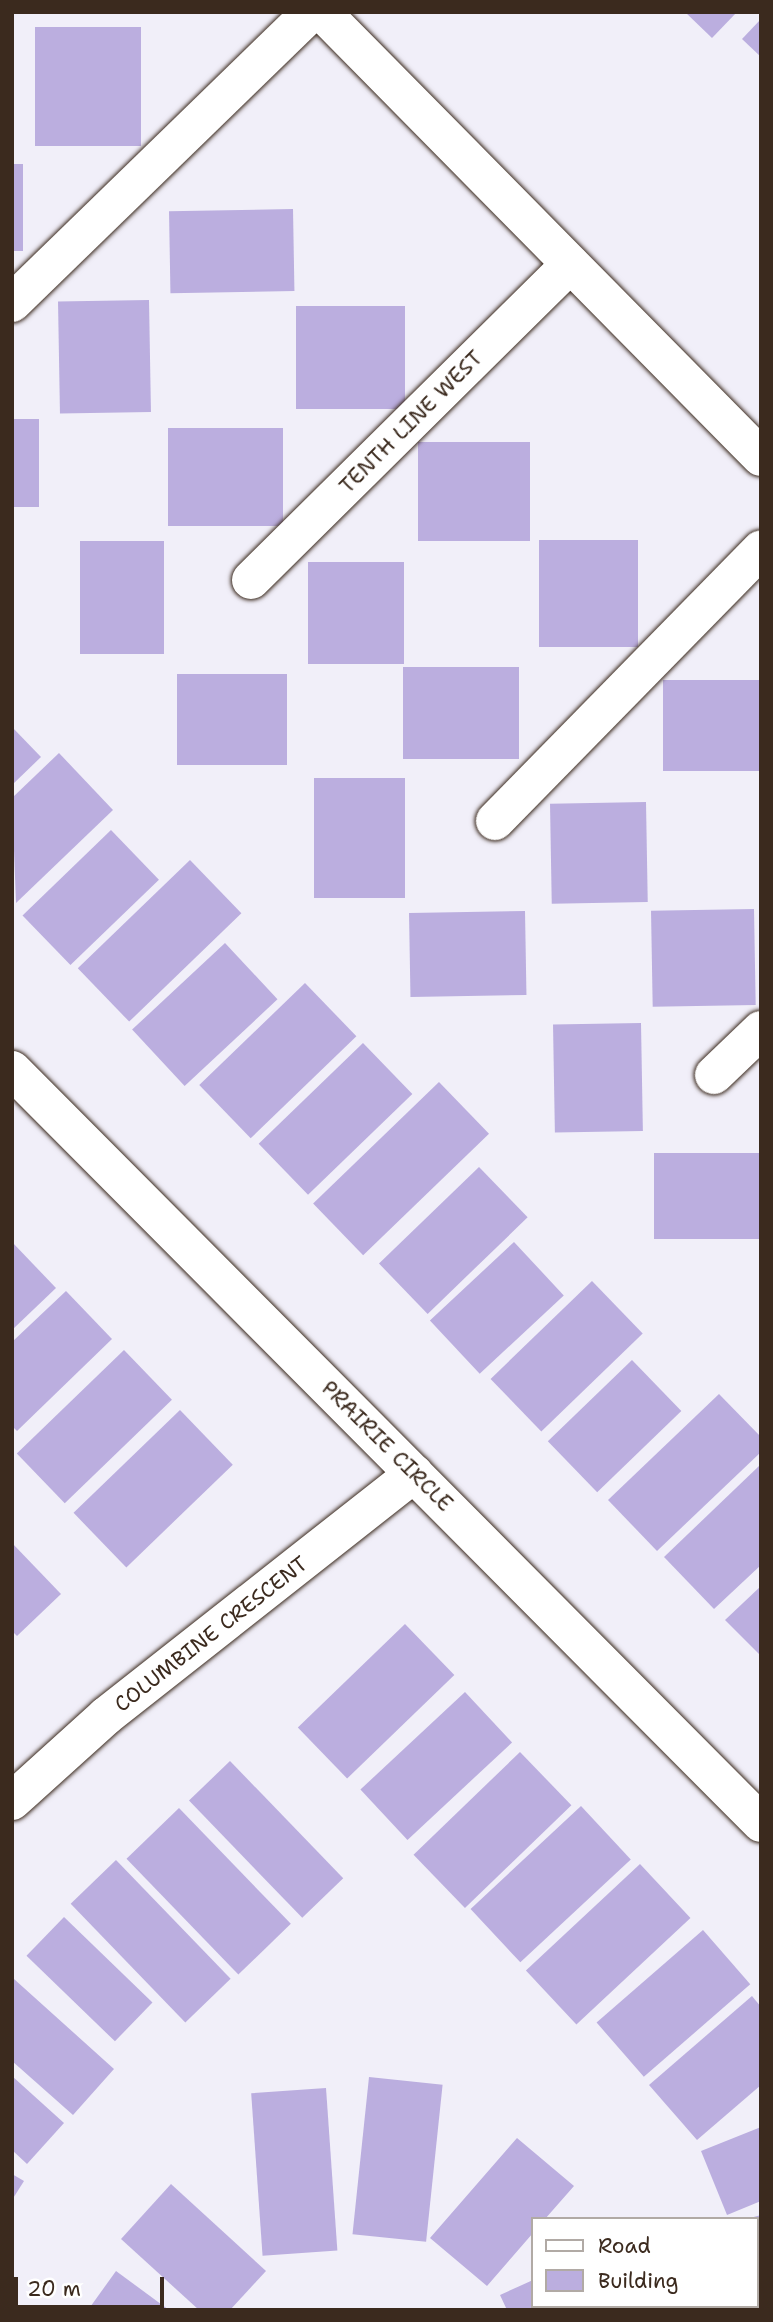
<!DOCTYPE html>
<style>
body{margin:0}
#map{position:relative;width:773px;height:2322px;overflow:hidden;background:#f1eff9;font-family:"Shantell Sans",sans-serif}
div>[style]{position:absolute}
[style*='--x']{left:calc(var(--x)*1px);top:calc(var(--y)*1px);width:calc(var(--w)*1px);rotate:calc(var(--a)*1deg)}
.building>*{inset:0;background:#bbaedf;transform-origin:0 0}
.roads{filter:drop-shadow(0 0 2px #3b2a1e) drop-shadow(0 0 2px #3b2a1e)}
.street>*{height:38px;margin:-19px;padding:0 19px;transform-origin:19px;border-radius:19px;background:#fff}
.secondary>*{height:38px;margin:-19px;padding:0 19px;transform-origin:19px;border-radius:19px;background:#fff}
span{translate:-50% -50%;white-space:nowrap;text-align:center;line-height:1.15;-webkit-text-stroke:5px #fff;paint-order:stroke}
.street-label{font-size:21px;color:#3b2a1e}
.frame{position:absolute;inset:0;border:14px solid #3b2a1e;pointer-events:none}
.legend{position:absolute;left:531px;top:2217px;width:228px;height:91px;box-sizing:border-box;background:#fff;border:2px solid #b1aaa5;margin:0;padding:9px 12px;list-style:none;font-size:21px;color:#3b2a1e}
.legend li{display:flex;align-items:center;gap:14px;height:35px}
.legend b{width:35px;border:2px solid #b1aaa5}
.scale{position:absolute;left:14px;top:2277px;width:150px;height:32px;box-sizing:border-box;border:4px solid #3b2a1e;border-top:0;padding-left:9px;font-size:21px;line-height:24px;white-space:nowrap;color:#3b2a1e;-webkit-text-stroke:5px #fff;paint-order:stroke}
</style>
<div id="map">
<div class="building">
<i style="clip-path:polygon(685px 12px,737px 12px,712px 38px)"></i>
<i style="clip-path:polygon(761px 19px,761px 57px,742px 39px)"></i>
<i style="left:141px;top:27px;width:119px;height:106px;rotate:90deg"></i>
<i style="left:12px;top:164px;width:11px;height:87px"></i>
<i style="left:293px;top:209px;width:82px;height:124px;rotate:89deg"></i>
<i style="left:149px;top:300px;width:112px;height:91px;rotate:89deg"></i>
<i style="left:405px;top:306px;width:103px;height:109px;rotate:90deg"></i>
<i style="left:12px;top:419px;width:27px;height:88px"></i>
<i style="left:283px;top:428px;width:98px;height:115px;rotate:90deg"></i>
<i style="left:530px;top:442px;width:99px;height:112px;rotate:90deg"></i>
<i style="left:539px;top:540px;width:99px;height:107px"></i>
<i style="left:80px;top:541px;width:84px;height:113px"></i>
<i style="left:404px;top:562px;width:102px;height:96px;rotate:90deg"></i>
<i style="left:403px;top:667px;width:116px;height:92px"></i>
<i style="left:287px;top:674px;width:91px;height:110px;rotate:90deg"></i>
<i style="left:761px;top:680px;width:91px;height:98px;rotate:90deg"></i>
<i style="clip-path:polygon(12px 727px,41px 757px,12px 785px)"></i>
<i style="clip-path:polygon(59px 753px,113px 810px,16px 903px,12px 798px)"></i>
<i style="left:314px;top:778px;width:91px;height:120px"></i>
<i style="left:646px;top:802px;width:100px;height:96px;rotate:89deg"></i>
<i style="left:111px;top:830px;width:69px;height:123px;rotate:46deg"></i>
<i style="left:190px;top:860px;width:74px;height:156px;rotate:46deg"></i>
<i style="left:754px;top:909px;width:96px;height:103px;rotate:89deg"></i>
<i style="left:525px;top:911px;width:84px;height:116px;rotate:89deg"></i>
<i style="left:225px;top:943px;width:77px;height:127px;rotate:47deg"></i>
<i style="left:305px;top:983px;width:74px;height:147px;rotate:46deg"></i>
<i style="left:641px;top:1023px;width:108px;height:88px;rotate:89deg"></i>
<i style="left:363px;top:1043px;width:71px;height:145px;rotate:46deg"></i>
<i style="left:439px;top:1082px;width:72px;height:175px;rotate:46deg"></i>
<i style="left:654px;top:1153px;width:107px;height:86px"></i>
<i style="left:479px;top:1167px;width:70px;height:139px;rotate:46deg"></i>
<i style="clip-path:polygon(12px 1242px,56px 1288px,12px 1330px)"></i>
<i style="left:514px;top:1242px;width:73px;height:115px;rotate:47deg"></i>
<i style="left:592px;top:1281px;width:73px;height:141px;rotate:46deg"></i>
<i style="clip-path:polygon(66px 1291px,112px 1339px,17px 1431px,12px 1426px,12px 1342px)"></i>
<i style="left:124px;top:1350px;width:69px;height:149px;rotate:46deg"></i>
<i style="left:632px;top:1360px;width:71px;height:117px;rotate:46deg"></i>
<i style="clip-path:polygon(719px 1394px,761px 1437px,761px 1452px,657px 1551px,608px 1500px)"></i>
<i style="left:180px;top:1410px;width:76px;height:148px;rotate:46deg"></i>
<i style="clip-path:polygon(759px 1466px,761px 1565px,714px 1609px,664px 1557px)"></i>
<i style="clip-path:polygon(12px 1543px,61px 1594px,17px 1636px,12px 1631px)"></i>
<i style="clip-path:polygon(761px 1586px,761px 1656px,725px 1620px)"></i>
<i style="left:405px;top:1624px;width:71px;height:149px;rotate:46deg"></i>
<i style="left:465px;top:1692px;width:69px;height:143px;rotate:47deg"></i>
<i style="left:520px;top:1752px;width:74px;height:148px;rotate:46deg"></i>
<i style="left:230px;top:1761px;width:163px;height:57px;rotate:46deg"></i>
<i style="left:581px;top:1806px;width:73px;height:151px;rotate:47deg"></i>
<i style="left:179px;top:1808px;width:161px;height:73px;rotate:46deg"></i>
<i style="left:116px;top:1860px;width:165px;height:63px;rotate:46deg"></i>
<i style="left:640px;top:1864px;width:74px;height:156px;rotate:47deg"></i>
<i style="left:64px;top:1917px;width:123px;height:54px;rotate:44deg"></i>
<i style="left:703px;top:1930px;width:72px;height:141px;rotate:49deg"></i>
<i style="clip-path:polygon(14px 1979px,114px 2069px,73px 2115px,12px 2061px)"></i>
<i style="clip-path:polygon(752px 1996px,761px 2007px,761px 2085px,697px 2140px,649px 2085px)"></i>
<i style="clip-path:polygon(12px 2076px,64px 2123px,27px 2164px,12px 2150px)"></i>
<i style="left:369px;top:2077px;width:74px;height:158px;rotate:6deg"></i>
<i style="left:326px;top:2088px;width:163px;height:75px;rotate:86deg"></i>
<i style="clip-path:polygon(761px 2127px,761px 2201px,727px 2215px,701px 2151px)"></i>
<i style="clip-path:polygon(517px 2138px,574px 2186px,545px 2219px,533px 2219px,533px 2233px,487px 2286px,430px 2238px)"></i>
<i style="clip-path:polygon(12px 2174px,24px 2181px,12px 2200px)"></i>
<i style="clip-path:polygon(171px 2184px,266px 2271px,230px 2310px,199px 2310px,121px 2239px)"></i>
<i style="clip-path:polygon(761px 2215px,761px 2280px,760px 2280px,757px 2219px,750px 2218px)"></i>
<i style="clip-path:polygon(116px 2271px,169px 2310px,88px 2310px)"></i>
<i style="clip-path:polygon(533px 2280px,533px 2306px,633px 2306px,507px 2310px,500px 2295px)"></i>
</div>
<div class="roads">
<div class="street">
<i style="--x:12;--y:303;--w:417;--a:-44.2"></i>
<i style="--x:251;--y:580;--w:449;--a:-44.7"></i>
<i style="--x:495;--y:821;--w:380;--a:-45.6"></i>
<i style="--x:12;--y:1070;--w:1062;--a:45.15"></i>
<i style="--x:714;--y:1075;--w:65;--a:-43.8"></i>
<i style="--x:12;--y:1801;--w:127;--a:-42.1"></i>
<i style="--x:106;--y:1716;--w:392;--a:-38.2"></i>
</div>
<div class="secondary">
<i style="--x:322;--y:12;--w:625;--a:45.39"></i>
</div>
</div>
<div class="street-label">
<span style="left:411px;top:422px;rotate:-45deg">TENTH LINE WEST</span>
<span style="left:387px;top:1446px;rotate:45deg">PRAIRIE CIRCLE</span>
<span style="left:211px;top:1634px;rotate:-38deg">COLUMBINE CRESCENT</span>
</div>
<div class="frame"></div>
<ul class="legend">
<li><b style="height:9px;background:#fff"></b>Road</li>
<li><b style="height:19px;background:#bbaedf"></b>Building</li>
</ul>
<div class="scale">20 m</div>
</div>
